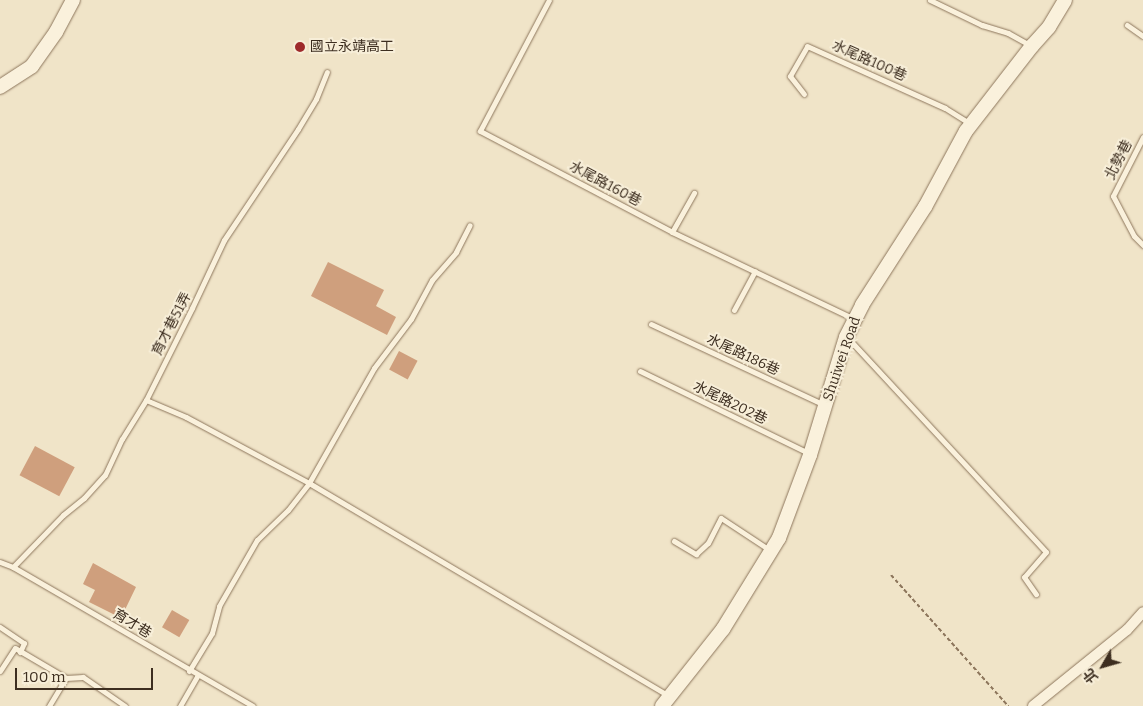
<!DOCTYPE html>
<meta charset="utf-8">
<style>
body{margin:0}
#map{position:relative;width:1143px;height:706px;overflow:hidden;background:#f0e4c8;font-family:Bitter,"Noto Sans TC",serif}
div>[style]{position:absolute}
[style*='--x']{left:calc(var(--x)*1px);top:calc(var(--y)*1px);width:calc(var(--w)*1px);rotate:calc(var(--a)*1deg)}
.building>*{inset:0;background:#cf9f7d;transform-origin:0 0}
.path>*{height:2px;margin-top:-1px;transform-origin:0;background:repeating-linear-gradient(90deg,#8d765c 0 4px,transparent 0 6.5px)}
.roads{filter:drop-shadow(0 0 1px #8d765c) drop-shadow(0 0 1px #8d765c)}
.lane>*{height:5px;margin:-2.5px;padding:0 2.5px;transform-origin:2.5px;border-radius:2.5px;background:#faf1dc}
.street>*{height:10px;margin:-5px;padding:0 5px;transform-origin:5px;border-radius:5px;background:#faf1dc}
.secondary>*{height:14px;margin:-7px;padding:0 7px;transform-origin:7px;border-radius:7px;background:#faf1dc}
.dots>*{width:14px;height:14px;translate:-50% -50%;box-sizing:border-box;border:2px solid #f7eed8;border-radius:50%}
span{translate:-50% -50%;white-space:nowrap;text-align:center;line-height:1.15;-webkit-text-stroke:4px #f7eed8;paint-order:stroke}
.poi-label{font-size:14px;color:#3d2e20}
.left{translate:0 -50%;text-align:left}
.street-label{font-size:14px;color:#3d2e20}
.north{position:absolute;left:1078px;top:641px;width:50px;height:50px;-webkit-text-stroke:4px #f7eed8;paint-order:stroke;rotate:232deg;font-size:14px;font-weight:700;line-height:20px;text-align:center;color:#3d2e20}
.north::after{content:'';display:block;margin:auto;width:18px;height:22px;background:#3d2e20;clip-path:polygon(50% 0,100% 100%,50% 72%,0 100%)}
.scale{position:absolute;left:15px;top:668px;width:138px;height:22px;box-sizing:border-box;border:2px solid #3d2e20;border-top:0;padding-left:6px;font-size:15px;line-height:18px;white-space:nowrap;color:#3d2e20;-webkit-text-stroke:4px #f7eed8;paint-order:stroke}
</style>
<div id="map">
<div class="building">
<i style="clip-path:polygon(328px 262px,384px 290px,376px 306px,396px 317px,387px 335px,311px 296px)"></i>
<i style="left:399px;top:351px;width:21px;height:21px;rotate:28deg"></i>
<i style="left:35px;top:446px;width:45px;height:33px;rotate:28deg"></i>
<i style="clip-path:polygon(93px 563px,136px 587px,121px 618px,89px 602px,95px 590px,83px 584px)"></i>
<i style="left:172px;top:610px;width:20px;height:20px;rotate:30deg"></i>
</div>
<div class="path">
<i style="--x:891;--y:575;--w:176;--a:48.2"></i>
</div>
<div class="roads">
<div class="lane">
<i style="--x:549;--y:0;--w:148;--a:117.8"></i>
<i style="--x:480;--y:131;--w:217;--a:27.7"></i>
<i style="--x:672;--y:232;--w:202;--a:25.5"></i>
<i style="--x:930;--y:0;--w:58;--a:25.7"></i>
<i style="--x:982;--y:25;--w:27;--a:17"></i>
<i style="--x:1008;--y:33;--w:26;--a:29"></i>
<i style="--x:1127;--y:25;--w:19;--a:35"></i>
<i style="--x:804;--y:94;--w:23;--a:-128"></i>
<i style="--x:790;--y:76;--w:34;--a:-60"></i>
<i style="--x:807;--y:46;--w:151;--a:24.2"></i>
<i style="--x:945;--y:108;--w:31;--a:32"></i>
<i style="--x:1143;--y:137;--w:66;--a:117"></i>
<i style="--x:1113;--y:196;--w:45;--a:62.3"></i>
<i style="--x:1134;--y:236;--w:13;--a:45"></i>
<i style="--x:672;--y:232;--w:45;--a:-60.6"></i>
<i style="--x:734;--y:310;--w:44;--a:-61.7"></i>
<i style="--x:651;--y:324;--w:192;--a:25"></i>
<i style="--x:847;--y:337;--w:293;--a:47.2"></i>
<i style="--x:1046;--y:552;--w:33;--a:131"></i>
<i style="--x:1024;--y:577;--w:21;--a:55"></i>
<i style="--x:640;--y:371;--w:189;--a:26"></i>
<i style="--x:146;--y:400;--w:43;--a:23"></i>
<i style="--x:186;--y:417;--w:140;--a:28.2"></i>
<i style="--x:309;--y:483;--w:418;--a:30.6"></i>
<i style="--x:674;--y:541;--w:26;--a:31"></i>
<i style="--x:696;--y:554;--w:16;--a:-43"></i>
<i style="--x:708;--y:543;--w:28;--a:-63"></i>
<i style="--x:721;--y:518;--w:60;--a:33.4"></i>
<i style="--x:0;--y:562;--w:14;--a:21"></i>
<i style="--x:13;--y:567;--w:277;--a:30.1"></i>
<i style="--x:13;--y:567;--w:72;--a:-46.1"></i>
<i style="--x:63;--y:515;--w:27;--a:-39"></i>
<i style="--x:84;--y:498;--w:31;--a:-48"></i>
<i style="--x:105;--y:475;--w:40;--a:-65"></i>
<i style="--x:122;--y:439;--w:46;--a:-58.4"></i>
<i style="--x:146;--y:400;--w:103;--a:-63.4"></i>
<i style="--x:192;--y:308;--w:75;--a:-64.8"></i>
<i style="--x:224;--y:240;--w:133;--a:-56.3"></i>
<i style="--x:298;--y:129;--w:35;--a:-59"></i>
<i style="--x:316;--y:99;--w:29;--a:-68"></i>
<i style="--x:0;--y:627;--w:29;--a:34"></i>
<i style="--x:24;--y:643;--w:10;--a:114"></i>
<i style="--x:0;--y:671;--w:27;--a:-57"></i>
<i style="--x:15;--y:648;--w:59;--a:30.5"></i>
<i style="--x:189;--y:671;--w:44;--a:-58.8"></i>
<i style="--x:212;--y:633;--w:28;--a:-75"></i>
<i style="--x:219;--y:606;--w:76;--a:-60.1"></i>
<i style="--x:257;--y:540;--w:43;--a:-44.1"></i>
<i style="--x:288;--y:510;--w:34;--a:-52"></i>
<i style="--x:309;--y:483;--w:132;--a:-60.5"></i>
<i style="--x:374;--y:368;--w:61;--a:-52.9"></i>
<i style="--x:411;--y:319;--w:44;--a:-61.7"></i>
<i style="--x:432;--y:280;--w:37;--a:-49"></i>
<i style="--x:456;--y:252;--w:30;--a:-63"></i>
<i style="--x:66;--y:678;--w:17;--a:-3"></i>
<i style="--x:83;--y:677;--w:51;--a:34.6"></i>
<i style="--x:49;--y:706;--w:33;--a:-59"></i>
<i style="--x:180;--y:706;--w:36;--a:-60"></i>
</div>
<div class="street">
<i style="--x:1033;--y:706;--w:121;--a:-39"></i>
<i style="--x:1127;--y:630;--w:24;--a:-48"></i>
</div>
<div class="secondary">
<i style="--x:0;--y:87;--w:38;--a:-33"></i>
<i style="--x:32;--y:66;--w:42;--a:-54.8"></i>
<i style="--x:56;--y:32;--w:36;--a:-62"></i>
<i style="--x:662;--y:706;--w:98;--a:-51.6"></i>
<i style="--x:723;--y:629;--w:107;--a:-58.4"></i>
<i style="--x:779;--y:538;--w:89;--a:-69.5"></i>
<i style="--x:810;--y:455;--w:123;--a:-73"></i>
<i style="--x:846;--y:337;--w:36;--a:-63"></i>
<i style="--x:862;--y:305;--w:117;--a:-57.3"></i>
<i style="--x:925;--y:207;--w:86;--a:-61.7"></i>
<i style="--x:966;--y:131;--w:108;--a:-52.2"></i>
<i style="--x:1032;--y:46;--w:25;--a:-48"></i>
<i style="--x:1049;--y:27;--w:31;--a:-59"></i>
</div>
</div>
<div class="dots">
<i style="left:300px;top:47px;background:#9e2a2b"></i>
</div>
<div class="poi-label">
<span class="left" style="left:310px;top:47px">國立永靖高工</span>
</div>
<div class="street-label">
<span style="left:869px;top:61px;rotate:24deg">水尾路100巷</span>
<span style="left:1119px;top:160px;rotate:-63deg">北勢巷</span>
<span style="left:605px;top:184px;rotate:28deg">水尾路160巷</span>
<span style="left:172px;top:324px;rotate:-63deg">育才巷51弄</span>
<span style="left:743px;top:355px;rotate:25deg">水尾路186巷</span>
<span style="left:842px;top:359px;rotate:-71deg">Shuiwei Road</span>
<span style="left:730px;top:403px;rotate:26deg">水尾路202巷</span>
<span style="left:132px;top:624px;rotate:31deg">育才巷</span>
</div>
<div class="north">北</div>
<div class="scale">100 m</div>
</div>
